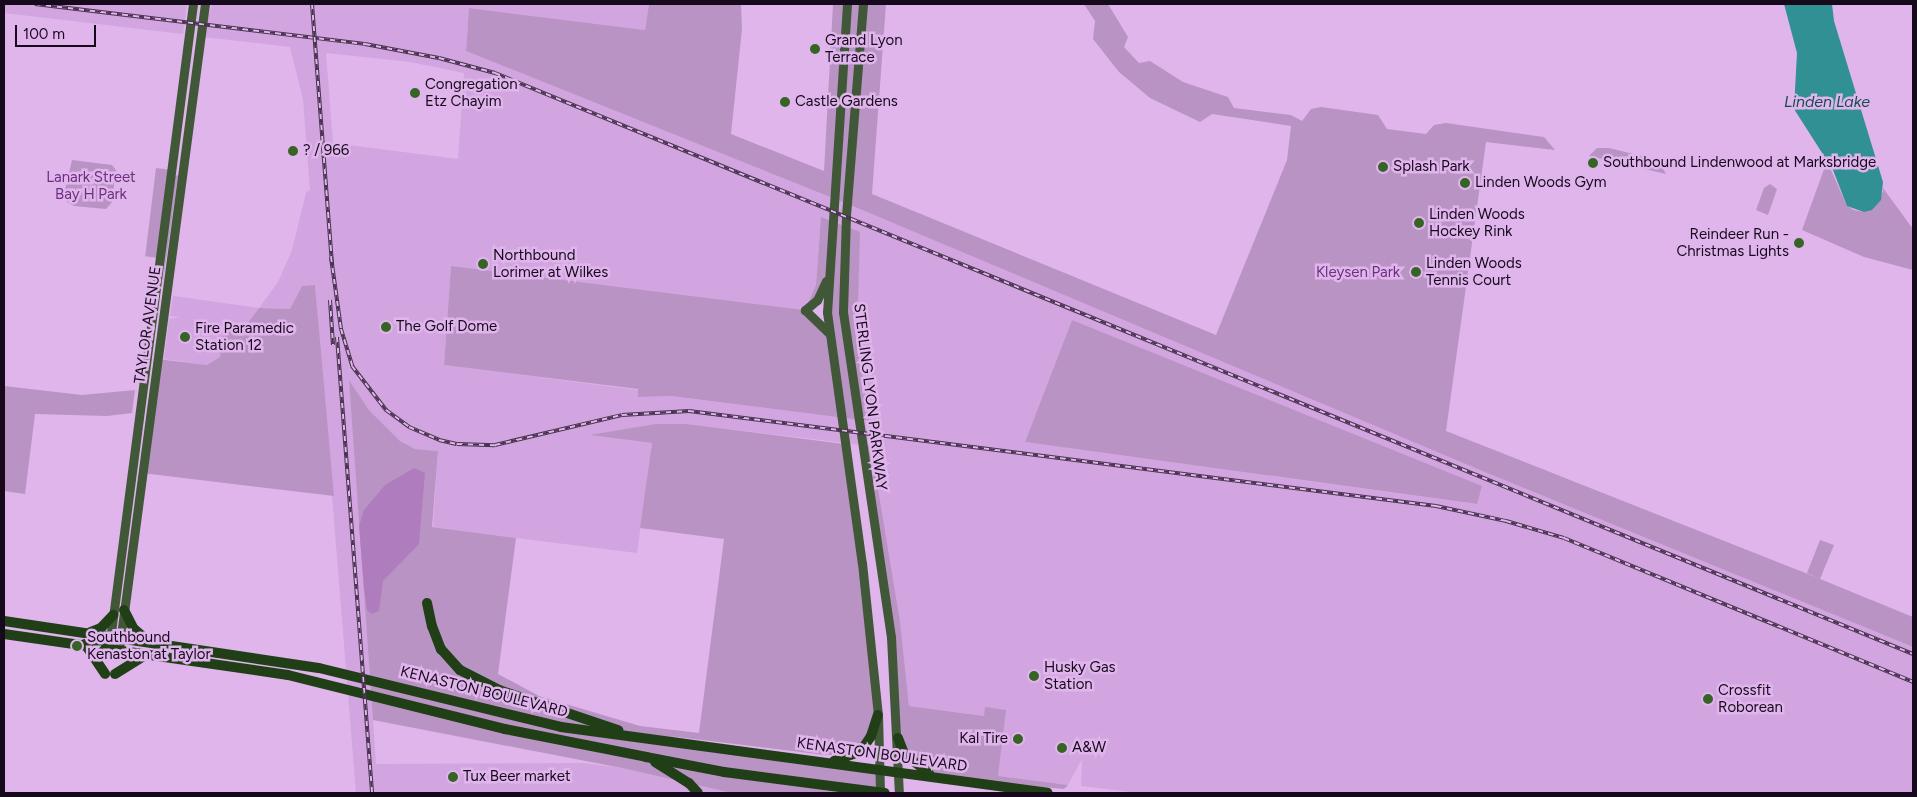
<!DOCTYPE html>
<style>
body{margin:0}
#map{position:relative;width:1917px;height:797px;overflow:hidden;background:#dfb5ec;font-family:Figtree,sans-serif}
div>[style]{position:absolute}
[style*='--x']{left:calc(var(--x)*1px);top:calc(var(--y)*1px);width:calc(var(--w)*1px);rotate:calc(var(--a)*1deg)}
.built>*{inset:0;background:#d2a5e0}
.green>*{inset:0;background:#ba93c5;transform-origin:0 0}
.forest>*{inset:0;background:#af7dbe}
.water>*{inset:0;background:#309093}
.secondary>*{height:9px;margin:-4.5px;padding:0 4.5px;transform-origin:4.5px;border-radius:4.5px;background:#405838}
.primary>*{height:10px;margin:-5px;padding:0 5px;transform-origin:5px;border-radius:5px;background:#213f17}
.rail>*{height:4px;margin-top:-2px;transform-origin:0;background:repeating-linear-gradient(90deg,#dfb5ec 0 5.5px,#49344f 0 11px);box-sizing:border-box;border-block:1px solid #49344f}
.dots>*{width:14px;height:14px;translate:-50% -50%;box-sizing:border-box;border:2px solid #dfb5ec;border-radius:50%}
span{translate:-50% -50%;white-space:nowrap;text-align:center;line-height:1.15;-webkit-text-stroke:5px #dfb5ec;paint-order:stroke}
.poi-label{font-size:15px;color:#17091c}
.left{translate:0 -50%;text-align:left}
.right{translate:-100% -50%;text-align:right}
.park-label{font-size:15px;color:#6d307f}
.street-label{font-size:15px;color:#17091c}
.water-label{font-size:16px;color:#164c4e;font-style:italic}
.frame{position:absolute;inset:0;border:5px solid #17091c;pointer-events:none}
.scale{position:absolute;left:15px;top:25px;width:81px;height:22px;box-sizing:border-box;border:2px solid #17091c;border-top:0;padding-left:6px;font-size:15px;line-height:18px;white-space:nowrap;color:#17091c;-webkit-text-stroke:4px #dfb5ec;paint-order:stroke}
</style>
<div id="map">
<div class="built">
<i style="clip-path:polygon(4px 4px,187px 4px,183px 34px,4px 13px)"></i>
<i style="clip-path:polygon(evenodd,212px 4px,649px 4px,645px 30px,469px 8px,466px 51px,855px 207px,1487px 473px,1913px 647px,1913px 793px,1139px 793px,1081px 786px,1082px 759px,1068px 785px,998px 776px,984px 716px,909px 706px,900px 621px,871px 446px,687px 424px,655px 424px,593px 435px,652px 443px,637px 553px,516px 538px,433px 527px,438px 451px,415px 449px,400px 441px,369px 410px,350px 381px,376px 764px,583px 763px,622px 768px,732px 793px,356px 793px,315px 285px,302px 286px,290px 309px,259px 308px,220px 357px,207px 365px,164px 359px,169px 319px,180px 317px,170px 316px,173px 296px,259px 308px,278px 282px,292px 250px,306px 193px,310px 190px,303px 99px,290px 47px,203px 37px,212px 4px,326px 53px,410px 62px,464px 73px,458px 159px,333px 143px,326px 53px,212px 4px,821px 218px,831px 221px,857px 311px,857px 340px,869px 421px,671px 396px,638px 397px,638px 390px,444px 365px,451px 266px,805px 310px,816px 285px,821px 218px,212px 4px,1072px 320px,1476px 504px,1025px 442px,1072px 320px)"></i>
</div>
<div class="green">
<i style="clip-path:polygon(649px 4px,741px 4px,742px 29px,731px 134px,824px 171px,833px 4px,863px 4px,863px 14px,868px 4px,886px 4px,872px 194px,1216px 335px,1287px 160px,1291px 126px,1212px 114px,1200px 122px,1150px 98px,1119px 72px,1093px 39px,1095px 21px,1084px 4px,1108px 4px,1128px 37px,1124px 47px,1139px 63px,1150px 61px,1183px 82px,1228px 97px,1234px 108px,1291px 115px,1302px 121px,1311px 109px,1321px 107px,1378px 115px,1387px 129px,1426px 134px,1434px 125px,1446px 123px,1544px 137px,1555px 150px,1486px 142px,1446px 431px,1818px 578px,1807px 573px,1820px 540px,1834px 545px,1820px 579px,1913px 617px,1913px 647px,1487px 473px,855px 207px,466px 51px,469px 8px,645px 30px)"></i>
<i style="clip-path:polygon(1597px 148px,1609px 148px,1658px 160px,1666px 174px,1589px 156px)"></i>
<i style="clip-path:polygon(72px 160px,112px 165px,116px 170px,112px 202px,106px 209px,74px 206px,67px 202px,64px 195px)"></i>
<i style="clip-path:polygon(1827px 161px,1847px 206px,1854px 210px,1864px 212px,1883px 192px,1883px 188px,1913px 229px,1913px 270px,1864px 257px,1802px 230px)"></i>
<i style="left:156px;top:168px;width:16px;height:89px;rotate:7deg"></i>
<i style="clip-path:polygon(177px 175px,178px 176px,162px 289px,174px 177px)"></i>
<i style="clip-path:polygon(1770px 184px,1777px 189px,1768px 215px,1756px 210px,1764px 188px)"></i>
<i style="clip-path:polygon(evenodd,821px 217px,860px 232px,857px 340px,869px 421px,671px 396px,638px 397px,638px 389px,444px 365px,451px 266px,805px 310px,816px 285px,821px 217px,823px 287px,828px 332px,805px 310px,823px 287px)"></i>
<i style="clip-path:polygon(315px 285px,334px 496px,142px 473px,157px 359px,207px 365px,220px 357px,224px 323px,246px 325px,259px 308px,290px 309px,302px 286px)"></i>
<i style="clip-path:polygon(1072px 320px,1482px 486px,1477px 504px,1025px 442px)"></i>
<i style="clip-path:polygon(349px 380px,369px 410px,400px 441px,415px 449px,438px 451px,432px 527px,516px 538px,498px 674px,539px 696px,640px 726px,699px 733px,724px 539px,640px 528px,652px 443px,590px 435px,655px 424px,687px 424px,844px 444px,878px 715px,868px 743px,846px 755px,825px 755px,669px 736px,780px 757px,880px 769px,880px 793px,732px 793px,622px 768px,373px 720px)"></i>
<i style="clip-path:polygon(4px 386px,82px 395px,135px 390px,132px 413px,107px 416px,35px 414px,25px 494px,4px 491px)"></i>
<i style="clip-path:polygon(861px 445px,871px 446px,900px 621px,909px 706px,984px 716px,985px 707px,1006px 710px,998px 776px,1068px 785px,1064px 789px,937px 777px,923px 770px,898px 738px,891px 637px)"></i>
</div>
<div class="forest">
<i style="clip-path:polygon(414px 468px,425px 473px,419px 544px,383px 581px,379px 611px,372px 614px,367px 610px,364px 588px,359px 526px,364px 510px,385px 485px)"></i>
</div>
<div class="water">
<i style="clip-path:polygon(1784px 4px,1832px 4px,1834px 21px,1883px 182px,1881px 200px,1872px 210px,1864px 212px,1847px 206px,1833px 170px,1794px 109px,1797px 53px)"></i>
</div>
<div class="secondary">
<i style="--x:847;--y:4;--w:309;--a:93.7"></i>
<i style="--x:827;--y:312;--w:253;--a:82.1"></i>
<i style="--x:862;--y:563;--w:153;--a:84"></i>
<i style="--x:878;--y:715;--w:78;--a:88.5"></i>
<i style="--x:863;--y:4;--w:213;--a:94.6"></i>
<i style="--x:846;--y:216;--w:96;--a:91.8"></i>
<i style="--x:843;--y:312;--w:329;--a:81.6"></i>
<i style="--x:891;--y:637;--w:156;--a:87.1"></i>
<i style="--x:826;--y:281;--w:21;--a:115"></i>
<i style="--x:817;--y:300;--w:16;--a:140"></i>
<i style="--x:805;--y:310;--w:32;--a:44"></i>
<i style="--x:109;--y:648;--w:649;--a:-82.57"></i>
<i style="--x:119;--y:650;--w:652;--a:-82.42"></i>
</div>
<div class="primary">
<i style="--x:427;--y:603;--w:24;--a:78"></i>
<i style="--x:432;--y:626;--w:25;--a:69"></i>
<i style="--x:441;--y:649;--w:28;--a:48"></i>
<i style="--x:460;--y:670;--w:44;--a:27.1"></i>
<i style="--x:499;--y:690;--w:126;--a:18.6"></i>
<i style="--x:124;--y:610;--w:20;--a:63"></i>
<i style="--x:133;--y:628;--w:20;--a:41"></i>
<i style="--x:4;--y:621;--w:318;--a:8.5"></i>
<i style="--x:319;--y:668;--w:249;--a:13.7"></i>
<i style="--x:561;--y:727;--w:491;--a:7.7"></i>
<i style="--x:91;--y:632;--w:11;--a:-22"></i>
<i style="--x:101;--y:628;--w:18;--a:-47"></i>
<i style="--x:4;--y:634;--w:287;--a:8.2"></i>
<i style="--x:288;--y:675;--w:224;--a:14"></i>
<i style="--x:505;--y:729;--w:144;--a:11.2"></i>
<i style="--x:646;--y:757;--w:79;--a:10.9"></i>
<i style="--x:724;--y:772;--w:162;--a:7.4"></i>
<i style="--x:85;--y:644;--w:36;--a:56"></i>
<i style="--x:115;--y:674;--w:36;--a:-32"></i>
<i style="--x:898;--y:738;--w:17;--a:69"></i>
<i style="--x:904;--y:754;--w:31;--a:37"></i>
<i style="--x:834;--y:761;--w:29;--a:-20"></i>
<i style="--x:861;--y:751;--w:18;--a:-56"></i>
<i style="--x:871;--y:736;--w:22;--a:-72"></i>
<i style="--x:655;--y:762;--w:40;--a:32"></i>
<i style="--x:689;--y:783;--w:13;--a:48"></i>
</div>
<div class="rail">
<i style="--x:35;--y:4;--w:332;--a:6.9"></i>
<i style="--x:365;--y:44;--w:75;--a:10.7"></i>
<i style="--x:439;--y:58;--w:58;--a:15"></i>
<i style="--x:495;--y:73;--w:1532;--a:22.28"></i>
<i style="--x:312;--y:4;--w:262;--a:85.6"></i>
<i style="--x:331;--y:257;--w:73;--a:82.1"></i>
<i style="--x:341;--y:329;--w:39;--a:73"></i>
<i style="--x:352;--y:366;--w:56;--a:52.3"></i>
<i style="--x:386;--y:410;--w:29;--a:36"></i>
<i style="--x:409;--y:427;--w:33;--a:23"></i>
<i style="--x:439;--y:440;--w:18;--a:13"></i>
<i style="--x:457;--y:444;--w:38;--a:2"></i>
<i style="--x:495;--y:445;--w:130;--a:-13.3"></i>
<i style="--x:622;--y:415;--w:67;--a:-3.4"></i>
<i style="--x:689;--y:411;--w:753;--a:7.25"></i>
<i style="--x:1436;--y:506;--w:72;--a:12.1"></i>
<i style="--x:1506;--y:521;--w:60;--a:16.3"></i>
<i style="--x:1564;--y:538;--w:378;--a:22.4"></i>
<i style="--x:330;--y:300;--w:45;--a:86.2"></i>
<i style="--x:337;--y:337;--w:457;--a:85.6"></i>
</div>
<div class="dots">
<i style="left:815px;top:49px;background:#356424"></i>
<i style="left:415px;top:93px;background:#356424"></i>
<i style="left:785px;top:102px;background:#356424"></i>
<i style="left:293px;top:151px;background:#356424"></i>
<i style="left:1593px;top:163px;background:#356424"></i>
<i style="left:1383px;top:167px;background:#356424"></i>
<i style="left:1465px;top:183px;background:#356424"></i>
<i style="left:1419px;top:223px;background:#356424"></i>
<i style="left:1799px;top:243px;background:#356424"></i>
<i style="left:483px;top:264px;background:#356424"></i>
<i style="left:1416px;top:272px;background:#356424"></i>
<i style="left:386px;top:327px;background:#356424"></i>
<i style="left:185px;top:337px;background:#356424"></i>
<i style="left:77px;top:646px;background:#356424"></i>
<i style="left:1034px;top:676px;background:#356424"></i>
<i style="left:1708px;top:699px;background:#356424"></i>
<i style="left:1018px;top:739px;background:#356424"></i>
<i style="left:1062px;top:748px;background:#356424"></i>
<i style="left:453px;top:777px;background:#356424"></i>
</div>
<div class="poi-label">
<span class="left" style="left:825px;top:49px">Grand Lyon<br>Terrace</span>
<span class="left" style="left:425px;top:93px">Congregation<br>Etz Chayim</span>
<span class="left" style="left:795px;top:102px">Castle Gardens</span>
<span class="left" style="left:303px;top:151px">? / 966</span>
<span class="left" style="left:1603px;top:163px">Southbound Lindenwood at Marksbridge</span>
<span class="left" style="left:1393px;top:167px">Splash Park</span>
<span class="left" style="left:1475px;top:183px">Linden Woods Gym</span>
<span class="left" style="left:1429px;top:223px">Linden Woods<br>Hockey Rink</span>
<span class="right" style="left:1789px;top:243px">Reindeer Run -<br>Christmas Lights</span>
<span class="left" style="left:493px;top:264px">Northbound<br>Lorimer at Wilkes</span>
<span class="left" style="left:1426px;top:272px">Linden Woods<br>Tennis Court</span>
<span class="left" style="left:396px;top:327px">The Golf Dome</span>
<span class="left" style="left:195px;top:337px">Fire Paramedic<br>Station 12</span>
<span class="left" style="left:87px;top:646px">Southbound<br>Kenaston at Taylor</span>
<span class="left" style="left:1044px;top:676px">Husky Gas<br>Station</span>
<span class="left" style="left:1718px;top:699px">Crossfit<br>Roborean</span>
<span class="right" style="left:1008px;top:739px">Kal Tire</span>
<span class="left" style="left:1072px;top:748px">A&amp;W</span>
<span class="left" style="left:463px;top:777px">Tux Beer market</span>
</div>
<div class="park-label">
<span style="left:91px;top:186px">Lanark Street<br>Bay H Park</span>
<span style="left:1358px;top:273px">Kleysen Park</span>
</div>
<div class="street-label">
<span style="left:148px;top:325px;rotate:-82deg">TAYLOR AVENUE</span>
<span style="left:870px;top:397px;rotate:83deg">STERLING LYON PARKWAY</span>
<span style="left:484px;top:692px;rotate:14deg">KENASTON BOULEVARD</span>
<span style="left:882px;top:755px;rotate:8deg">KENASTON BOULEVARD</span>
</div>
<div class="water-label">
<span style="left:1827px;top:102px">Linden Lake</span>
</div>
<div class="frame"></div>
<div class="scale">100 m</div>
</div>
